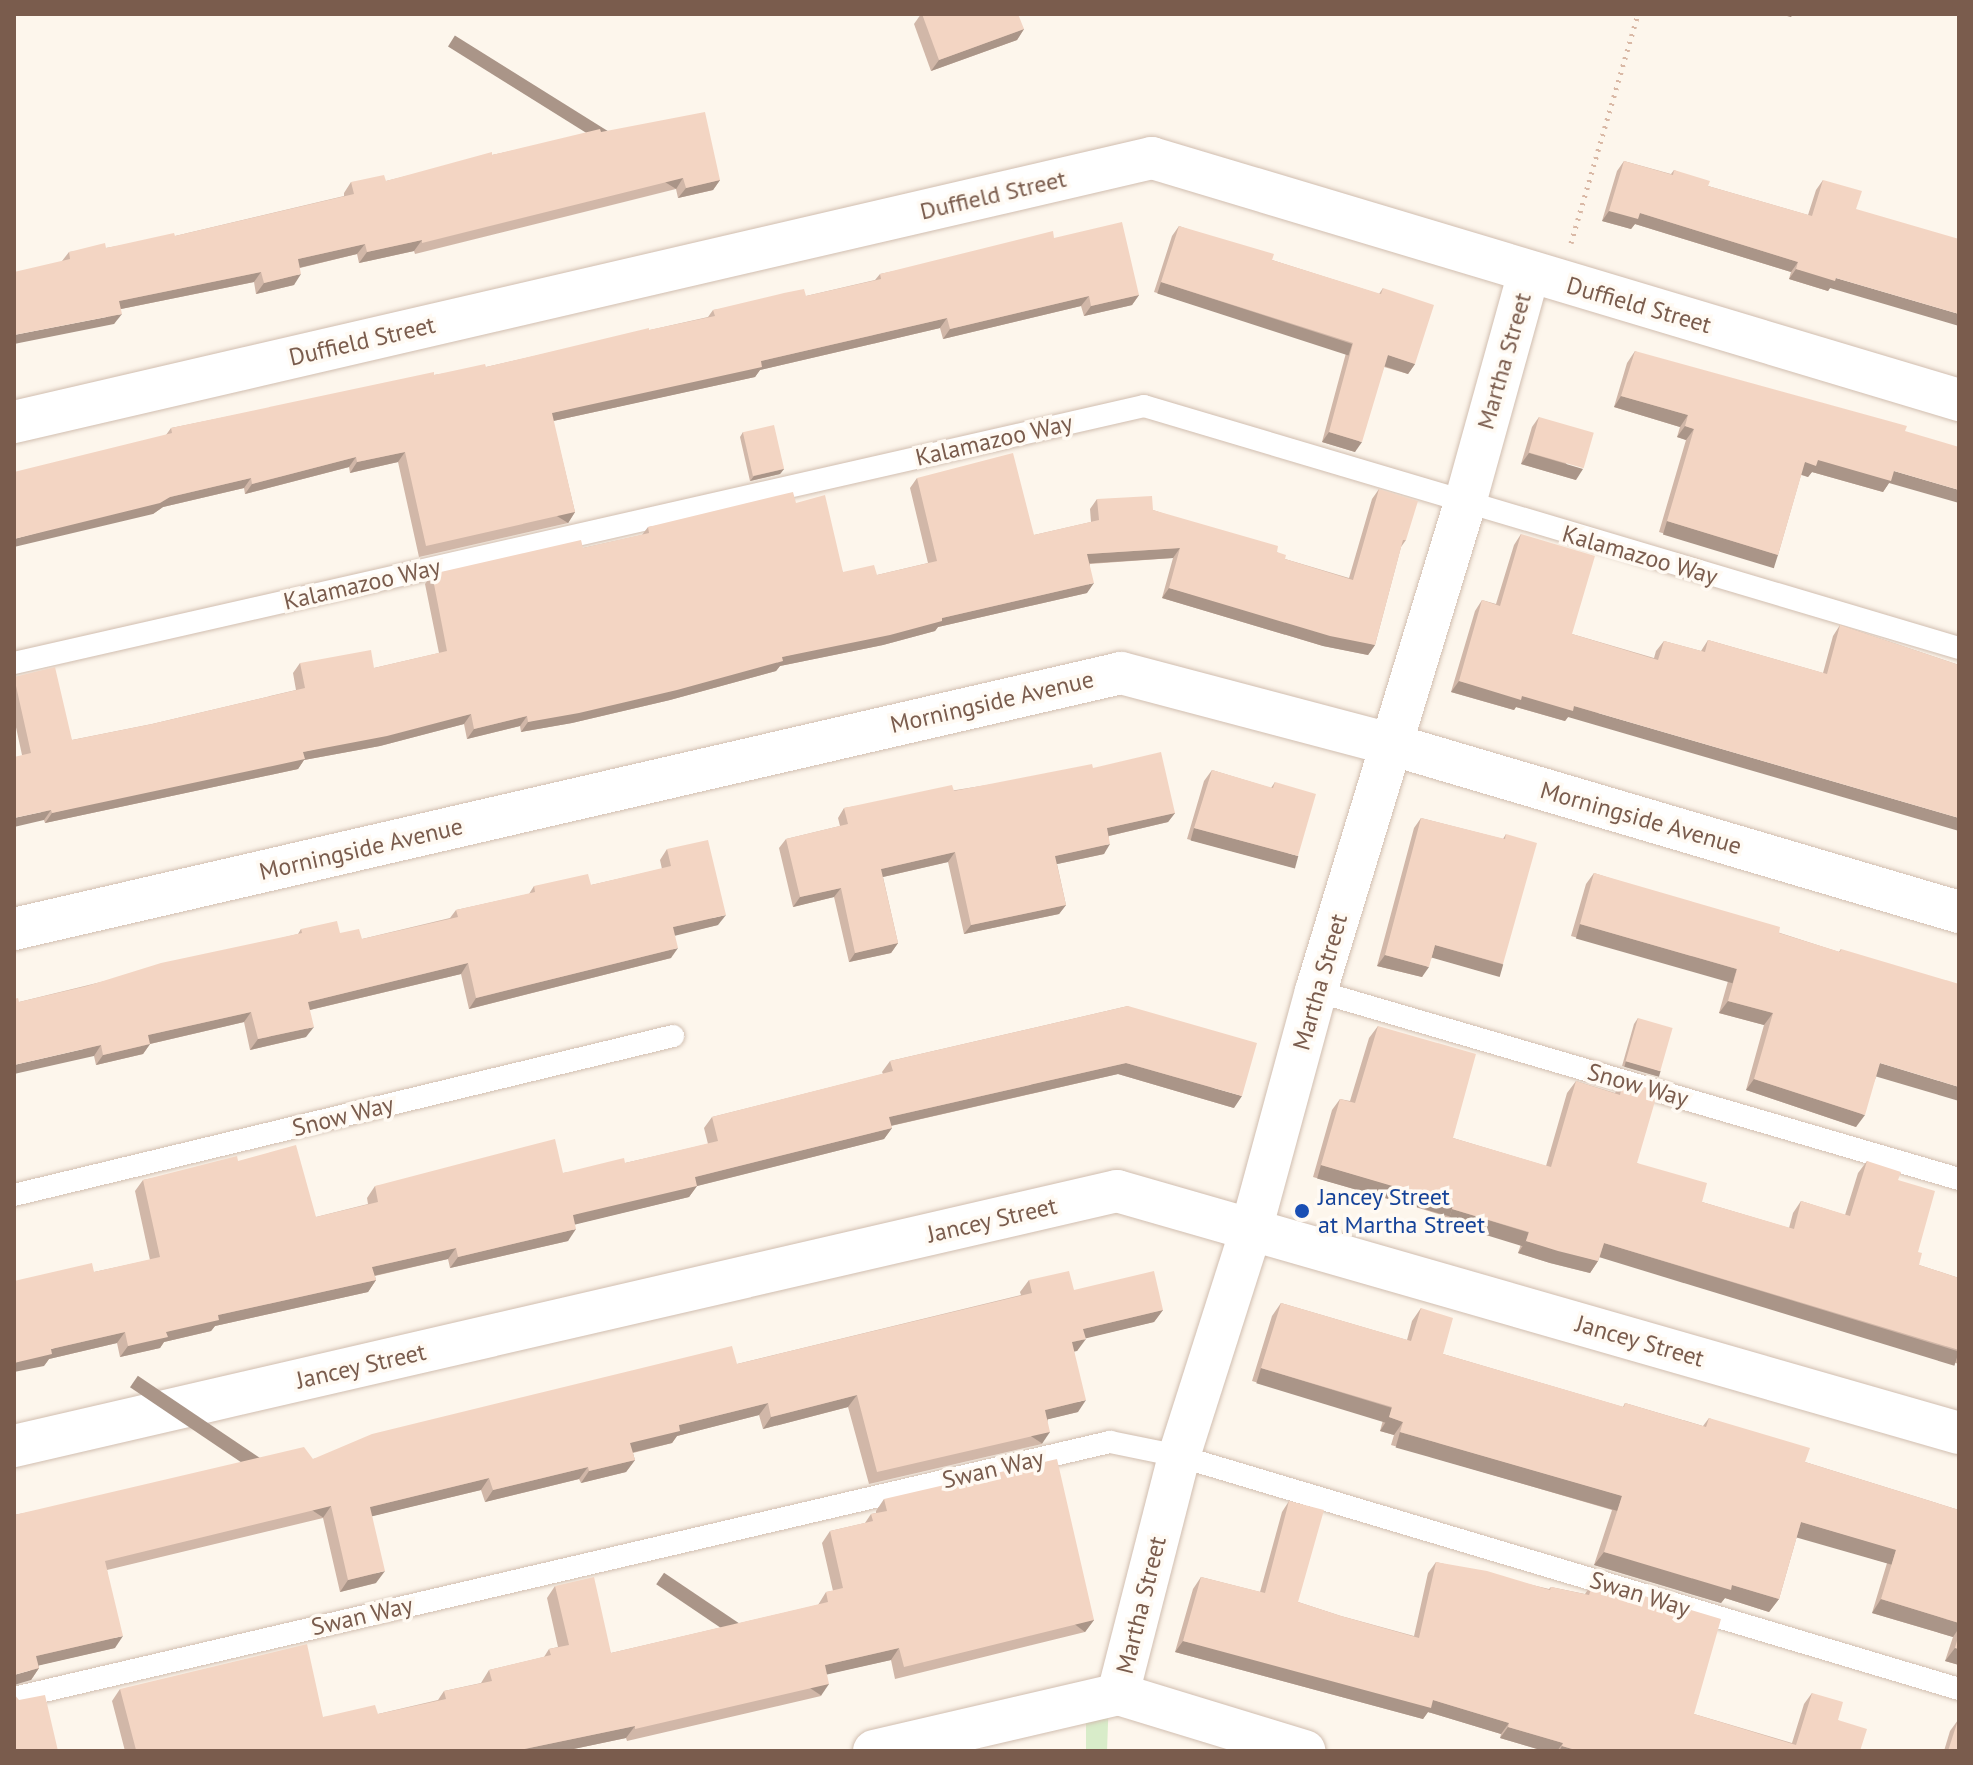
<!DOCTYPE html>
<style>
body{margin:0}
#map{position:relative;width:1973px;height:1765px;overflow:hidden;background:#fdf6ec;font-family:"PT Sans",sans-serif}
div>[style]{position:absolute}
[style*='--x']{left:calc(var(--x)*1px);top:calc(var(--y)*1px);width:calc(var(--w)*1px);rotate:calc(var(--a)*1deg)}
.green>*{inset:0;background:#d8ecc9}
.path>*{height:5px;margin-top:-2.5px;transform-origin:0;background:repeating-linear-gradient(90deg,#d9b8a5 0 2px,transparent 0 8px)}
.roads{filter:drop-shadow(0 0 2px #d1beb0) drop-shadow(0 0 2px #d1beb0)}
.service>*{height:22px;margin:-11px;padding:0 11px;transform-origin:11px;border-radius:11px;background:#fff}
.minor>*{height:42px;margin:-21px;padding:0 21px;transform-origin:21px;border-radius:21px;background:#fff}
.wall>*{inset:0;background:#d1b7a8}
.shaded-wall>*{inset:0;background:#aa9588;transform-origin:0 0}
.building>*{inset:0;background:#f3d5c3;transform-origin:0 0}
.dots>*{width:22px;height:22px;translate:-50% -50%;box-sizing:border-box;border:4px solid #fffaf3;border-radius:50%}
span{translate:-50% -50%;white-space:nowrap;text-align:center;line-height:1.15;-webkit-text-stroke:7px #fffaf3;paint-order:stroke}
.street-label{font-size:24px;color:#7a5c4d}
.transit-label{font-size:24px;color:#164399}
.left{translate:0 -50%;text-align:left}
.frame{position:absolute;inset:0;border:16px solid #7a5c4d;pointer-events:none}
</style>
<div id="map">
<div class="green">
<i style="clip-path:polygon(1109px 1696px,1107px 1751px,1086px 1751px,1086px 1702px)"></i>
</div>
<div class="path">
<i style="--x:1571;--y:243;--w:239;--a:-73.7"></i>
</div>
<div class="roads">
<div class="service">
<i style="--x:14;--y:663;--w:1159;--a:-12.81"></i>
<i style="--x:1144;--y:406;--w:850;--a:16.54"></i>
<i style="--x:1316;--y:991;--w:670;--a:16.3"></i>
<i style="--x:14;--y:1195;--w:678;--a:-13.56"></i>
<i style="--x:14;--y:1698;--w:1126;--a:-13.15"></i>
<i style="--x:1110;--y:1442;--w:70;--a:11.5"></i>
<i style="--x:1179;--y:1456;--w:814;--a:16.63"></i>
</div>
<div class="minor">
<i style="--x:14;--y:422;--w:1168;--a:-13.06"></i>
<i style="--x:1152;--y:158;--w:843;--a:16.69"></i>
<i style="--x:14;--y:929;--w:1136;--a:-13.02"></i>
<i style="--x:1121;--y:673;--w:278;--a:14.8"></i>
<i style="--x:1390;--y:744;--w:593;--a:16.45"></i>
<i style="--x:14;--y:1446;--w:1132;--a:-13.02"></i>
<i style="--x:1117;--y:1191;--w:876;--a:16.04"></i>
<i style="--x:1118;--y:1694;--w:246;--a:-75.6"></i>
<i style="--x:1179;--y:1456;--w:237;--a:-72.3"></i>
<i style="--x:1251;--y:1230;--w:248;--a:-74.8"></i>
<i style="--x:1316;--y:991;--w:510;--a:-73.02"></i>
<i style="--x:1465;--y:503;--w:240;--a:-74.5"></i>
<i style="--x:874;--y:1751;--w:251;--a:-13.1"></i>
<i style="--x:1118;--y:1694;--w:195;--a:17"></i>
</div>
</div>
<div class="wall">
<i style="clip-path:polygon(921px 14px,1024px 29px,1017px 40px,931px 71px,914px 24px)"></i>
<i style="clip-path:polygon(601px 132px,720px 180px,713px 190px,678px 198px,676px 189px,415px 254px,414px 251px,359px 263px,357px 254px,300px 268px,294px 285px,256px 294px,254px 282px,121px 309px,114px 324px,62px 261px,69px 252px,106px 248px,175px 236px,344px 196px,344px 193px,351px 182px,386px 181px,492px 155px)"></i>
<i style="clip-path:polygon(1624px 161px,1671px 174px,1674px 170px,1708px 186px,1808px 215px,1816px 190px,1823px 180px,1830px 288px,1828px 291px,1789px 279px,1791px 272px,1635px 224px,1631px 229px,1602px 221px,1617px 171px)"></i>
<i style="clip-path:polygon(1179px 226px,1272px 260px,1379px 294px,1383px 288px,1415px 364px,1408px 374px,1384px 367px,1355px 452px,1322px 442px,1346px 353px,1154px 292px,1172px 236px)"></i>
<i style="clip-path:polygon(1054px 238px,1139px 295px,1132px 305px,1084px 316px,1081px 306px,943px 339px,940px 328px,760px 370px,755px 377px,553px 421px,575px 512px,568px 523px,419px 557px,398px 462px,350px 473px,349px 467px,245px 494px,244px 488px,163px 507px,153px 514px,166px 435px,171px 428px,434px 375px,486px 367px,708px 317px,713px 310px,806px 296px,875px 280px,880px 274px)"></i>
<i style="clip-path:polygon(1635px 351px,1889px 483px,1883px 492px,1812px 472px,1808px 477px,1801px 475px,1778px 555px,1770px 566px,1659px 532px,1686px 440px,1677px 437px,1680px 427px,1614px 407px,1627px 363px)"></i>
<i style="clip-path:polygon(1539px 417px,1576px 480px,1521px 464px,1532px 427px)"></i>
<i style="clip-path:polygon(743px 432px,784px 469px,780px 474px,750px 481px,740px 437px)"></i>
<i style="clip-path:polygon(917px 478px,1034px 535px,1091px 522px,1090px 509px,1097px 499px,1153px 510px,1277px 552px,1285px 559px,1349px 578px,1372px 499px,1379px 489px,1406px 540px,1401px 547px,1375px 645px,1368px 655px,1323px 646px,1162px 598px,1173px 558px,1090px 564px,1087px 593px,938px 627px,935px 631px,883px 645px,780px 666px,776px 671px,670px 700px,572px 723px,521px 732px,520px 726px,467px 739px,464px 724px,380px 746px,304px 760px,298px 769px,45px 823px,22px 755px,14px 718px,14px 678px,72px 740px,152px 724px,296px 690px,293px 673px,300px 663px,374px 668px,439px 653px,425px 584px,432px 574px,583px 548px,642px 535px,648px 527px,796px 503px,843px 572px,877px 575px,928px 563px,910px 488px)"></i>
<i style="clip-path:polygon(1521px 534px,1572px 634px,1654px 658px,1656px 651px,1664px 641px,1701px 651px,1708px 640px,1823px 673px,1833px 636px,1840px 625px,1959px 665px,1568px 717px,1565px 721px,1516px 707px,1514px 710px,1451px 692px,1475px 611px,1482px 600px,1496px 604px,1514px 545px)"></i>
<i style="clip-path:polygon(1093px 768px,1175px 813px,1168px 822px,1109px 836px,1104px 854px,1057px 864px,1066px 905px,1059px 914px,964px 934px,948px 862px,883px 877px,898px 943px,891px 953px,849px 962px,834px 897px,793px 907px,779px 848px,786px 839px,840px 826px,838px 818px,844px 808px)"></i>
<i style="clip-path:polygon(1212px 770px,1271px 788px,1275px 782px,1291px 867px,1187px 839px,1204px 781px)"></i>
<i style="clip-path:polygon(1421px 818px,1503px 839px,1506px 834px,1503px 964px,1495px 975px,1432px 957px,1422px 977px,1377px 966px,1414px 828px)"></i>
<i style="clip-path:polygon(667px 849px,718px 925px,675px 935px,671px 958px,469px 1009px,461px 974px,310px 1010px,306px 1037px,250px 1050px,244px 1022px,150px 1044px,143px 1054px,96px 1065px,94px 1056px,19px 1002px,298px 934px,301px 929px,340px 933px,362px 939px,450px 918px,456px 910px,529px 894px,534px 886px,591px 885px,662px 869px,660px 860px)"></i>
<i style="clip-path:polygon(1594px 873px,1839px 952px,1841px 949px,1876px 1077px,1856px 1127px,1746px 1090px,1764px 1025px,1719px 1013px,1728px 981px,1571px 936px,1586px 884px)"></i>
<i style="clip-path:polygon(1128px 1006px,1234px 1108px,1118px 1074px,891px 1126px,892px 1128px,884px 1139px,697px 1186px,689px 1197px,575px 1224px,568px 1241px,450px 1268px,448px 1259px,375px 1276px,376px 1280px,368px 1292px,215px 1326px,211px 1331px,164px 1342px,160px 1348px,120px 1357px,117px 1343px,49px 1359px,44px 1366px,94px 1272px,150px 1260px,135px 1191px,143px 1180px,238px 1161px,316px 1217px,368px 1204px,367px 1198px,375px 1186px,563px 1173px,625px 1163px,708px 1144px,704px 1128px,712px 1117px,883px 1074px,882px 1072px,890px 1061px)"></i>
<i style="clip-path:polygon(1638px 1018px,1657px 1076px,1622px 1066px,1634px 1024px)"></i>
<i style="clip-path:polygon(1378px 1026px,1453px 1138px,1546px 1166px,1567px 1093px,1576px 1081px,1615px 1093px,1623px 1081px,1637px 1163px,1702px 1202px,1789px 1228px,1793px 1213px,1801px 1201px,1845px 1215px,1858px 1173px,1867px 1161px,1898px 1180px,1918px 1252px,1919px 1265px,1959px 1278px,1959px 1364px,1600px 1256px,1598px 1261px,1590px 1273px,1550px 1263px,1518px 1253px,1521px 1244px,1443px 1221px,1445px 1216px,1313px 1177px,1332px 1110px,1340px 1099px,1350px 1101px,1369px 1038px)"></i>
<i style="clip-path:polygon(1029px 1280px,1163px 1310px,1154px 1322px,1085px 1338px,1077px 1351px,1074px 1351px,1078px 1412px,1048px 1419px,1042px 1444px,869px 1484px,848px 1407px,763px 1429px,759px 1415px,677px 1436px,672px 1443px,633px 1453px,635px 1460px,626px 1472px,581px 1483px,579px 1479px,485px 1502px,481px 1490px,372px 1516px,376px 1583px,340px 1592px,323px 1518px,107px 1570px,115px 1648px,39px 1665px,39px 1668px,31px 1680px,14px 1515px,313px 1459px,737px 1364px,1021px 1295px,1020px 1292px)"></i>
<i style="clip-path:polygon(1281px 1303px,1407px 1340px,1412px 1321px,1421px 1308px,1443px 1354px,1623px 1407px,1625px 1403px,1703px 1426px,1709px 1418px,1805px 1462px,1959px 1510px,1959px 1665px,1945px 1661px,1953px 1637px,1872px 1613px,1887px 1563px,1797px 1536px,1779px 1599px,1769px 1612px,1725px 1598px,1721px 1603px,1594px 1565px,1612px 1510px,1391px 1445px,1394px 1435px,1380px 1431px,1383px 1420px,1252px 1381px,1272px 1316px)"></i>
<i style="clip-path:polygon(884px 1499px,1094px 1620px,1085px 1632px,895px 1679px,891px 1660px,827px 1674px,821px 1696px,627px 1741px,626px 1738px,564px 1751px,125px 1751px,112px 1701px,120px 1689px,323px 1717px,378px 1714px,438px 1700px,444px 1691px,481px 1683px,489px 1670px,544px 1657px,549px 1649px,558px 1647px,547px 1598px,555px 1586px,611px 1653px,818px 1605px,826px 1592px,833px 1591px,822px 1543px,830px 1531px,865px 1523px,871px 1514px,876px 1513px,876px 1511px)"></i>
<i style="clip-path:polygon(1289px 1501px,1298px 1602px,1341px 1616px,1414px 1636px,1428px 1573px,1436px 1562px,1549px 1589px,1551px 1587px,1585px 1594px,1594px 1581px,1694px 1714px,1792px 1743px,1804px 1704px,1812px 1693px,1838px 1720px,1860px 1751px,1544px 1751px,1500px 1738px,1501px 1734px,1428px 1712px,1423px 1719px,1175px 1652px,1193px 1589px,1201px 1577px,1260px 1592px,1282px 1512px)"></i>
<i style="clip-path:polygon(1958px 1720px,1959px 1751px,1944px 1751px,1950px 1731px)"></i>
</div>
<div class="shaded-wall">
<i style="clip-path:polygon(1779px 14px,1793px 14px,1791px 17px)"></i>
<i style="clip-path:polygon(1024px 29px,1017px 40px,931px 71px,939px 60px)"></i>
<i style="left:683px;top:178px;width:13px;height:269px;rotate:122deg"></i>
<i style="clip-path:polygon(720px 180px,713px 190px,678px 198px,686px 188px)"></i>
<i style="clip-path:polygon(1609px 211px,1640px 213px,1798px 262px,1791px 272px,1635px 224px,1631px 229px,1602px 221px)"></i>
<i style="clip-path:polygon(422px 240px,414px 251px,359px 263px,367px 252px)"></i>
<i style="clip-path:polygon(365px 244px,357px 254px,290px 270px,298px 259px)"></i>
<i style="clip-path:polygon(1796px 269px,1836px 278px,1959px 314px,1959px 326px,1830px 288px,1828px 291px,1789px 279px)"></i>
<i style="clip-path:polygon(261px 272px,254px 282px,111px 311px,119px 301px)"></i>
<i style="clip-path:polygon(301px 274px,294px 285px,256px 294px,264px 283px)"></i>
<i style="left:1161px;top:282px;width:201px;height:12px;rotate:18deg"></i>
<i style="clip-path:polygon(1139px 295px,1132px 305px,1084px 316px,1091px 306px)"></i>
<i style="clip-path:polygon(1089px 296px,1081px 306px,943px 339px,950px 329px)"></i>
<i style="clip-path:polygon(122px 314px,114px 324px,14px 344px,14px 335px)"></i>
<i style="clip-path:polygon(947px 318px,940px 328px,760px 370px,755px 377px,544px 423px,552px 413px,761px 361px)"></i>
<i style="clip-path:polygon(1388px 355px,1415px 364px,1408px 374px,1381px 365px)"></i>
<i style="clip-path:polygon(1621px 396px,1688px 415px,1680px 427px,1614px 407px)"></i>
<i style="clip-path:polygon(1685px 426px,1694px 429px,1686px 440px,1677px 437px)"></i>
<i style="clip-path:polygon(1329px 432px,1362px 442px,1355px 452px,1322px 442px)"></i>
<i style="clip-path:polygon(405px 452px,398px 462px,350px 473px,357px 462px)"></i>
<i style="clip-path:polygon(1529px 453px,1583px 469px,1576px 480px,1521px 464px)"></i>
<i style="clip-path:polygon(356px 457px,349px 467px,245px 494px,252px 484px)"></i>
<i style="clip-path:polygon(1818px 460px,1894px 471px,1959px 490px,1959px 503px,1889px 483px,1883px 492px,1812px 472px,1808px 477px,1797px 473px,1805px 462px)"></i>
<i style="clip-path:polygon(784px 469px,780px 474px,750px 481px,754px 476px)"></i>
<i style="clip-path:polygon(251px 478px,244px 488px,163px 507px,153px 514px,14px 547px,14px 539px,170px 497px)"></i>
<i style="left:575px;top:512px;width:13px;height:153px;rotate:122deg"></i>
<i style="left:1667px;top:521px;width:116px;height:14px;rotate:17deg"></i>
<i style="clip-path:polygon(1180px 548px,1173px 558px,1080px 564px,1087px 554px)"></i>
<i style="clip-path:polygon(1094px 583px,1087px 593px,938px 627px,935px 631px,883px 645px,780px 666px,776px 671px,670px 700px,572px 723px,521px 732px,528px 722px,782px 657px,942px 618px)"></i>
<i style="clip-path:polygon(1169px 588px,1375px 645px,1368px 655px,1323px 646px,1162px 598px)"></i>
<i style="clip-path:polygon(1459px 681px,1522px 696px,1574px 706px,1959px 818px,1959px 831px,1568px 717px,1565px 721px,1516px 707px,1514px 710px,1451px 692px)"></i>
<i style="clip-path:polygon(471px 714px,464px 724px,380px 746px,304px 760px,298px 769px,45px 823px,52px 813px,303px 752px)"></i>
<i style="clip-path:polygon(527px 716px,520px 726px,467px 739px,474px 729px)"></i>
<i style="clip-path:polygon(51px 810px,44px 820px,14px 827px,14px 818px)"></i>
<i style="clip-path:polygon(1175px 813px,1168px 822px,1100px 838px,1107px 828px)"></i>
<i style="left:1194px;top:828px;width:108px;height:13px;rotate:15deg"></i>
<i style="clip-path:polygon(1110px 844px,1104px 854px,1048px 866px,1055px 856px)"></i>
<i style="clip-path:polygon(955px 852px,948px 862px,874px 879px,881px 869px)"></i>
<i style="clip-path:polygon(841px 888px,834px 897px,793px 907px,800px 897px)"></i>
<i style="clip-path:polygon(1066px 905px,1059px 914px,964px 934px,971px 925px)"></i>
<i style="clip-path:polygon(726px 915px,718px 925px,666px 938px,673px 927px)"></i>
<i style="left:1580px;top:924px;width:163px;height:15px;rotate:16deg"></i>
<i style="clip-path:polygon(898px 943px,891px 953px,849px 962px,855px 953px)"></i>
<i style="left:1435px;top:945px;width:71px;height:13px;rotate:16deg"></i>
<i style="clip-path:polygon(678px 948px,671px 958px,469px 1009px,476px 998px)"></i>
<i style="clip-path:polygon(1385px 955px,1429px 967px,1422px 977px,1377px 966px)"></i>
<i style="clip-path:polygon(468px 963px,461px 974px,301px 1012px,308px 1002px)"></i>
<i style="clip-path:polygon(1728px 1001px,1773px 1013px,1764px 1025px,1719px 1013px)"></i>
<i style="clip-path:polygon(251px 1012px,244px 1022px,141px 1046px,148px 1035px)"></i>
<i style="clip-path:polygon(314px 1027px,306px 1037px,250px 1050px,258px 1039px)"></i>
<i style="clip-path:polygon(150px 1044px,143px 1054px,96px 1065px,103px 1055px)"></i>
<i style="clip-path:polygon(101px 1045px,94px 1056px,14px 1074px,14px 1065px)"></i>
<i style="left:1626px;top:1061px;width:36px;height:6px;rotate:16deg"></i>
<i style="clip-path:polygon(1126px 1063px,1242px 1096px,1234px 1108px,1118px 1074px,881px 1128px,889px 1117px)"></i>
<i style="clip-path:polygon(1880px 1063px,1959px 1087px,1959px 1101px,1871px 1075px)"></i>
<i style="clip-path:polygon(1754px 1079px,1865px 1115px,1856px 1127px,1746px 1090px)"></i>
<i style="clip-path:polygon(892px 1128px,884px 1139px,697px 1186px,689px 1197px,565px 1227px,573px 1215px,695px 1177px)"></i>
<i style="left:1321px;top:1165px;width:138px;height:14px;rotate:16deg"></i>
<i style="left:1452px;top:1209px;width:80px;height:15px;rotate:17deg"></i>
<i style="clip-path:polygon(576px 1229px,568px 1241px,450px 1268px,458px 1257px)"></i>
<i style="clip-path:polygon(1526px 1241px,1598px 1261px,1590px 1273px,1550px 1263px,1518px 1253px)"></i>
<i style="left:1604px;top:1243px;width:371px;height:15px;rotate:17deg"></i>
<i style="clip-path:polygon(456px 1248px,448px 1259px,364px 1278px,372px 1267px)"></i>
<i style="clip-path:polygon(376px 1280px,368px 1292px,215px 1326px,211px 1331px,164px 1342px,160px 1348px,120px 1357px,128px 1346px,166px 1332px,218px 1315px)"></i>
<i style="clip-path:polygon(1163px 1310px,1154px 1322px,1075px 1341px,1083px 1329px)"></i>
<i style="clip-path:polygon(125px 1332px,117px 1343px,49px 1359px,44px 1366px,14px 1372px,14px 1363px,51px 1349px)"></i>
<i style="clip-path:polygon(1086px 1339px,1077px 1351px,1064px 1354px,1072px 1342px)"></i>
<i style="left:1261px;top:1368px;width:137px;height:16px;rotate:17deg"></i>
<i style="clip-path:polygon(857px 1395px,848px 1407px,763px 1429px,771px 1417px)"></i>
<i style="clip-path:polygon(1086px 1400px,1078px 1412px,1037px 1422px,1045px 1410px)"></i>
<i style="clip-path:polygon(768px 1403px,759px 1415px,677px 1436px,672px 1443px,622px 1455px,630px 1443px,679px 1425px)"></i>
<i style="clip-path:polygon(1389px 1417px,1403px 1422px,1394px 1435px,1380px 1431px)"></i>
<i style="left:1050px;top:1432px;width:14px;height:178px;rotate:124deg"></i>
<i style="left:1400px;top:1432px;width:231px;height:16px;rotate:16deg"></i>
<i style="clip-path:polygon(635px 1460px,626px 1472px,581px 1483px,589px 1471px)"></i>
<i style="clip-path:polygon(588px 1467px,579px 1479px,485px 1502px,493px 1490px)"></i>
<i style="clip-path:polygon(489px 1478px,481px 1490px,361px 1519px,370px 1507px)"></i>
<i style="left:331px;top:1506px;width:14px;height:233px;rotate:124deg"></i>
<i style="left:1801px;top:1522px;width:99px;height:16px;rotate:16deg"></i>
<i style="clip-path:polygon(1604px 1552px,1732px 1585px,1779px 1599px,1769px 1612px,1725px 1598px,1721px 1603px,1594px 1565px)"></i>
<i style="clip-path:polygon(385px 1571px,376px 1583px,340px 1592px,348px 1580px)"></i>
<i style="clip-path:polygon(1881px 1599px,1959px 1623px,1959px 1628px,1953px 1637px,1872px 1613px)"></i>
<i style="left:1094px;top:1620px;width:15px;height:196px;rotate:127deg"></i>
<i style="clip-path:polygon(123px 1636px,115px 1648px,28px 1668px,36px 1656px)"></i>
<i style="clip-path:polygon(1183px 1641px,1433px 1700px,1509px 1723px,1501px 1734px,1428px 1712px,1423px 1719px,1175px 1652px)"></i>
<i style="clip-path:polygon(899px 1648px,891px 1660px,816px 1677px,825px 1665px)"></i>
<i style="clip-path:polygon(1955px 1648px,1959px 1649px,1959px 1665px,1945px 1661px)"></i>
<i style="clip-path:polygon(39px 1668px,31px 1680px,14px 1685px,14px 1675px)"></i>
<i style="left:829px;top:1684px;width:14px;height:199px;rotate:124deg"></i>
<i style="clip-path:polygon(635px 1726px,626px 1738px,564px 1751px,515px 1751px)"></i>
<i style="clip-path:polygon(1508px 1727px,1563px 1743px,1557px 1751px,1544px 1751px,1500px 1738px)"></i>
<i style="clip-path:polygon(1562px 1746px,1579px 1751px,1559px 1751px)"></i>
</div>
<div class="building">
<i style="clip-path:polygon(922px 14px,1018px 14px,1024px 29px,939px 60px)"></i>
<i style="clip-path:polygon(705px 112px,720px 180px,686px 188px,683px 178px,422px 243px,422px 240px,367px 252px,365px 244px,298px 259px,301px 274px,264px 283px,261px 272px,119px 301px,122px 314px,14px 335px,14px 272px,70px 259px,69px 252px,105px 243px,106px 248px,174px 233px,175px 236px,354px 194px,351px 182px,384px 175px,386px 181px,492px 152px,492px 155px,600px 129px,601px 132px)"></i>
<i style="clip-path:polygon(1624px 161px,1673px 175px,1674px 170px,1710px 181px,1708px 186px,1812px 216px,1823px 180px,1862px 191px,1856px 209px,1959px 239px,1959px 314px,1836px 278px,1835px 281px,1796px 269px,1798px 262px,1640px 213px,1638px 219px,1609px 211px)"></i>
<i style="clip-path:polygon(1122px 222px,1139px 295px,1091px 306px,1089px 296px,950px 329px,947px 318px,761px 361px,762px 367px,552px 413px,575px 512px,426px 546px,405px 452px,357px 462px,356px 457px,252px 484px,251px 478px,170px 497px,160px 503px,14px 539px,14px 472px,172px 433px,171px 428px,434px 372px,434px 375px,485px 364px,486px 367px,649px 328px,649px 330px,715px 316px,713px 310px,784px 293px,804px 289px,806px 296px,881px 279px,880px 274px,1053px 231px,1054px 238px)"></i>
<i style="clip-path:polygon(1179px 226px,1274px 254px,1272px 260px,1381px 294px,1383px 288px,1434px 305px,1415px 364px,1388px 355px,1362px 442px,1329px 432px,1353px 343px,1161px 282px)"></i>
<i style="clip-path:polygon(1635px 351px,1907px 426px,1905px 431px,1959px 447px,1959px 490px,1894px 471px,1891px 481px,1818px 460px,1816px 466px,1805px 462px,1778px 555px,1667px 521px,1694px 429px,1685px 426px,1688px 415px,1621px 396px)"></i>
<i style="left:1539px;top:417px;width:57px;height:37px;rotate:16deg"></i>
<i style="left:774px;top:425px;width:45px;height:32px;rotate:77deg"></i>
<i style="clip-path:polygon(1013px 453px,1034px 535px,1099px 520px,1097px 499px,1152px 496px,1153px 510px,1278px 546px,1277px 552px,1286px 555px,1285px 559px,1353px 580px,1379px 489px,1418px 501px,1406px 540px,1403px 540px,1375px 645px,1330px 636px,1169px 588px,1180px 548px,1087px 554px,1094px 583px,942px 618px,942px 621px,890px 635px,782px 657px,783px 661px,677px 690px,579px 713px,528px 722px,527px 716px,474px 729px,471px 714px,387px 736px,303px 752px,305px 759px,52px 813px,51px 810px,14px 818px,14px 757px,31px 753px,14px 677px,55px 667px,72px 740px,152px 724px,305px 688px,300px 663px,371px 650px,374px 668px,447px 651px,432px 574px,581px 540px,583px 548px,649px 533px,648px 527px,793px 492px,796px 503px,825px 495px,843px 572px,874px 565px,877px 575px,937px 561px,917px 478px)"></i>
<i style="clip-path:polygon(1521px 534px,1595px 556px,1572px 634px,1658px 660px,1664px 641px,1705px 652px,1708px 640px,1827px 674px,1840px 625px,1959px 665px,1959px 818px,1574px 706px,1573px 711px,1522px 696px,1521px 700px,1459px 681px,1482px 600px,1500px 606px)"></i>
<i style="clip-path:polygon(1161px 752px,1175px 813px,1107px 828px,1110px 844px,1055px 856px,1066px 905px,971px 925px,955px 852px,881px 869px,898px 943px,855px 953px,841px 888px,800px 897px,786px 839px,848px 824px,844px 808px,952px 785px,954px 791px,1092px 764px,1093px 768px)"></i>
<i style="clip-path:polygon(1212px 770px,1273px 788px,1275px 782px,1316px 794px,1298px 856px,1194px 828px)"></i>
<i style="clip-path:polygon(1421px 818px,1505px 839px,1506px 834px,1537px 843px,1503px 964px,1435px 945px,1429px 967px,1385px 955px)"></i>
<i style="clip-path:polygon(708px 840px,726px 915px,673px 927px,678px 948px,476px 998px,468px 963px,308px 1002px,314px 1027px,258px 1039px,251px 1012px,148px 1035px,150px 1044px,103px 1055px,101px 1045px,14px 1065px,14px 999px,18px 998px,19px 1002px,87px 986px,161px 963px,302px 933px,301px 929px,337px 921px,340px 933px,359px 929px,362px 939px,458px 917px,456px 910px,535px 892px,534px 886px,588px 874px,591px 885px,671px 866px,667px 849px)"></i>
<i style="clip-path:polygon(1594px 873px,1780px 927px,1779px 933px,1840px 952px,1841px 949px,1959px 984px,1959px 1087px,1880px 1063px,1865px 1115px,1754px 1079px,1773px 1013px,1728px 1001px,1737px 969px,1580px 924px)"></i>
<i style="clip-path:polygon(1128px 1006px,1257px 1043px,1242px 1096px,1126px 1063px,889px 1117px,892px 1128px,695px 1177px,697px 1186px,573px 1215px,576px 1229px,458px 1257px,456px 1248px,372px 1267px,376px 1280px,218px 1315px,219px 1320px,166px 1332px,168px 1337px,128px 1346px,125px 1332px,51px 1349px,52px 1354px,14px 1363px,14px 1281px,92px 1263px,94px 1272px,160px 1257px,143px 1180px,237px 1156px,238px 1161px,296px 1145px,316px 1217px,378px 1202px,375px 1186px,555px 1139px,563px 1173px,624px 1158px,625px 1163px,718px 1141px,712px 1117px,893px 1071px,890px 1061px)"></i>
<i style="left:1638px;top:1018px;width:36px;height:45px;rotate:16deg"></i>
<i style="clip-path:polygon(1378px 1026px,1476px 1054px,1453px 1138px,1551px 1167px,1576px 1081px,1620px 1095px,1623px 1081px,1658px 1091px,1637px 1163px,1707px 1183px,1702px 1202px,1794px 1229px,1801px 1201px,1850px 1216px,1867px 1161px,1901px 1172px,1898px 1180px,1935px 1191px,1918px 1252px,1922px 1253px,1919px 1265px,1959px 1278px,1959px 1350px,1604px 1243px,1598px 1261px,1558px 1251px,1526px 1241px,1529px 1232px,1452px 1209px,1453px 1204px,1321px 1165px,1340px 1099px,1355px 1103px)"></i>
<i style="clip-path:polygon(1069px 1271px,1074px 1290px,1154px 1271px,1163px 1310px,1083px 1329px,1086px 1339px,1072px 1342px,1086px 1400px,1045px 1410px,1050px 1432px,877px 1472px,857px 1395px,771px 1417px,768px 1403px,679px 1425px,680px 1431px,630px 1443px,635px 1460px,589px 1471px,588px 1467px,493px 1490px,489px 1478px,370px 1507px,385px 1571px,348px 1580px,331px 1506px,105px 1561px,123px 1636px,36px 1656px,39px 1668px,14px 1675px,14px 1515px,304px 1447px,313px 1459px,372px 1434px,732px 1346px,737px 1364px,1032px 1293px,1029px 1280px)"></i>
<i style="clip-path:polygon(1281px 1303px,1411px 1341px,1421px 1308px,1453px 1318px,1443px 1354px,1624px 1407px,1625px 1403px,1706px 1427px,1709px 1418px,1810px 1448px,1805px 1462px,1959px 1510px,1959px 1623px,1881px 1599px,1896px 1550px,1801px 1522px,1779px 1599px,1732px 1585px,1731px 1590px,1604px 1552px,1622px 1496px,1400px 1432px,1403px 1422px,1389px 1417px,1392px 1407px,1261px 1368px)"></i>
<i style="clip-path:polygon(1057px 1459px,1094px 1620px,904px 1667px,899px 1648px,825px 1665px,829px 1684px,635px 1729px,635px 1726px,515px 1751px,130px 1751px,136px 1750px,120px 1689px,307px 1644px,323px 1717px,375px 1705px,378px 1714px,446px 1699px,444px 1691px,492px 1681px,489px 1670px,551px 1655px,549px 1649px,569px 1645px,555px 1586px,594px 1577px,611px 1653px,828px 1602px,826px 1592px,843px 1588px,830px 1531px,873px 1521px,871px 1514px,887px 1511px,884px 1499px)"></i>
<i style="clip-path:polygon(1289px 1501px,1324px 1510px,1298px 1602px,1341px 1616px,1419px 1638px,1436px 1562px,1487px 1571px,1550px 1590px,1551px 1587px,1589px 1595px,1594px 1581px,1721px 1619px,1694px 1714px,1796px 1745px,1812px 1693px,1843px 1702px,1838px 1720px,1867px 1729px,1860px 1751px,1579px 1751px,1562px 1746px,1563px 1743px,1508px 1727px,1509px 1723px,1433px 1700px,1431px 1708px,1183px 1641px,1201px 1577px,1265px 1593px)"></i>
<i style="clip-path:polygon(1959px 1633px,1959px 1649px,1955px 1648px)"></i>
<i style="clip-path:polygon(14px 1694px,19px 1700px,45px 1695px,58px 1751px,14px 1751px)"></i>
<i style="clip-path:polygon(1958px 1720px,1959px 1751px,1948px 1751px)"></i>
</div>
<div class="dots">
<i style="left:1302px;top:1211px;background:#1a4fb4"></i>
</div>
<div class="street-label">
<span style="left:993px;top:195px;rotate:-13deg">Duffield Street</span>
<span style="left:1639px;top:305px;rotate:16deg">Duffield Street</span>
<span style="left:362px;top:341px;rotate:-13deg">Duffield Street</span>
<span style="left:1504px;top:361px;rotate:-74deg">Martha Street</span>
<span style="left:994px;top:440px;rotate:-13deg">Kalamazoo Way</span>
<span style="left:1640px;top:555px;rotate:16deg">Kalamazoo Way</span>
<span style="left:362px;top:584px;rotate:-13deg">Kalamazoo Way</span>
<span style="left:992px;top:702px;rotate:-13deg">Morningside Avenue</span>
<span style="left:1641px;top:818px;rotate:16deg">Morningside Avenue</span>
<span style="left:361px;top:849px;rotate:-13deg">Morningside Avenue</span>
<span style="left:1320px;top:982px;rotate:-74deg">Martha Street</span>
<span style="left:1638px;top:1085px;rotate:16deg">Snow Way</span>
<span style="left:343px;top:1116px;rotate:-14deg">Snow Way</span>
<span style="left:992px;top:1220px;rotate:-13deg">Jancey Street</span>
<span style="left:1640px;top:1341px;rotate:16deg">Jancey Street</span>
<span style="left:361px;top:1366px;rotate:-13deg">Jancey Street</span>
<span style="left:993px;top:1469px;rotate:-13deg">Swan Way</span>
<span style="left:1640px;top:1594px;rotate:17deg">Swan Way</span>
<span style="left:1141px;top:1605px;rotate:-76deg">Martha Street</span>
<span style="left:362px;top:1616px;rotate:-13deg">Swan Way</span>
</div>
<div class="transit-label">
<span class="left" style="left:1318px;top:1211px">Jancey Street<br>at Martha Street</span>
</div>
<div class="frame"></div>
</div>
